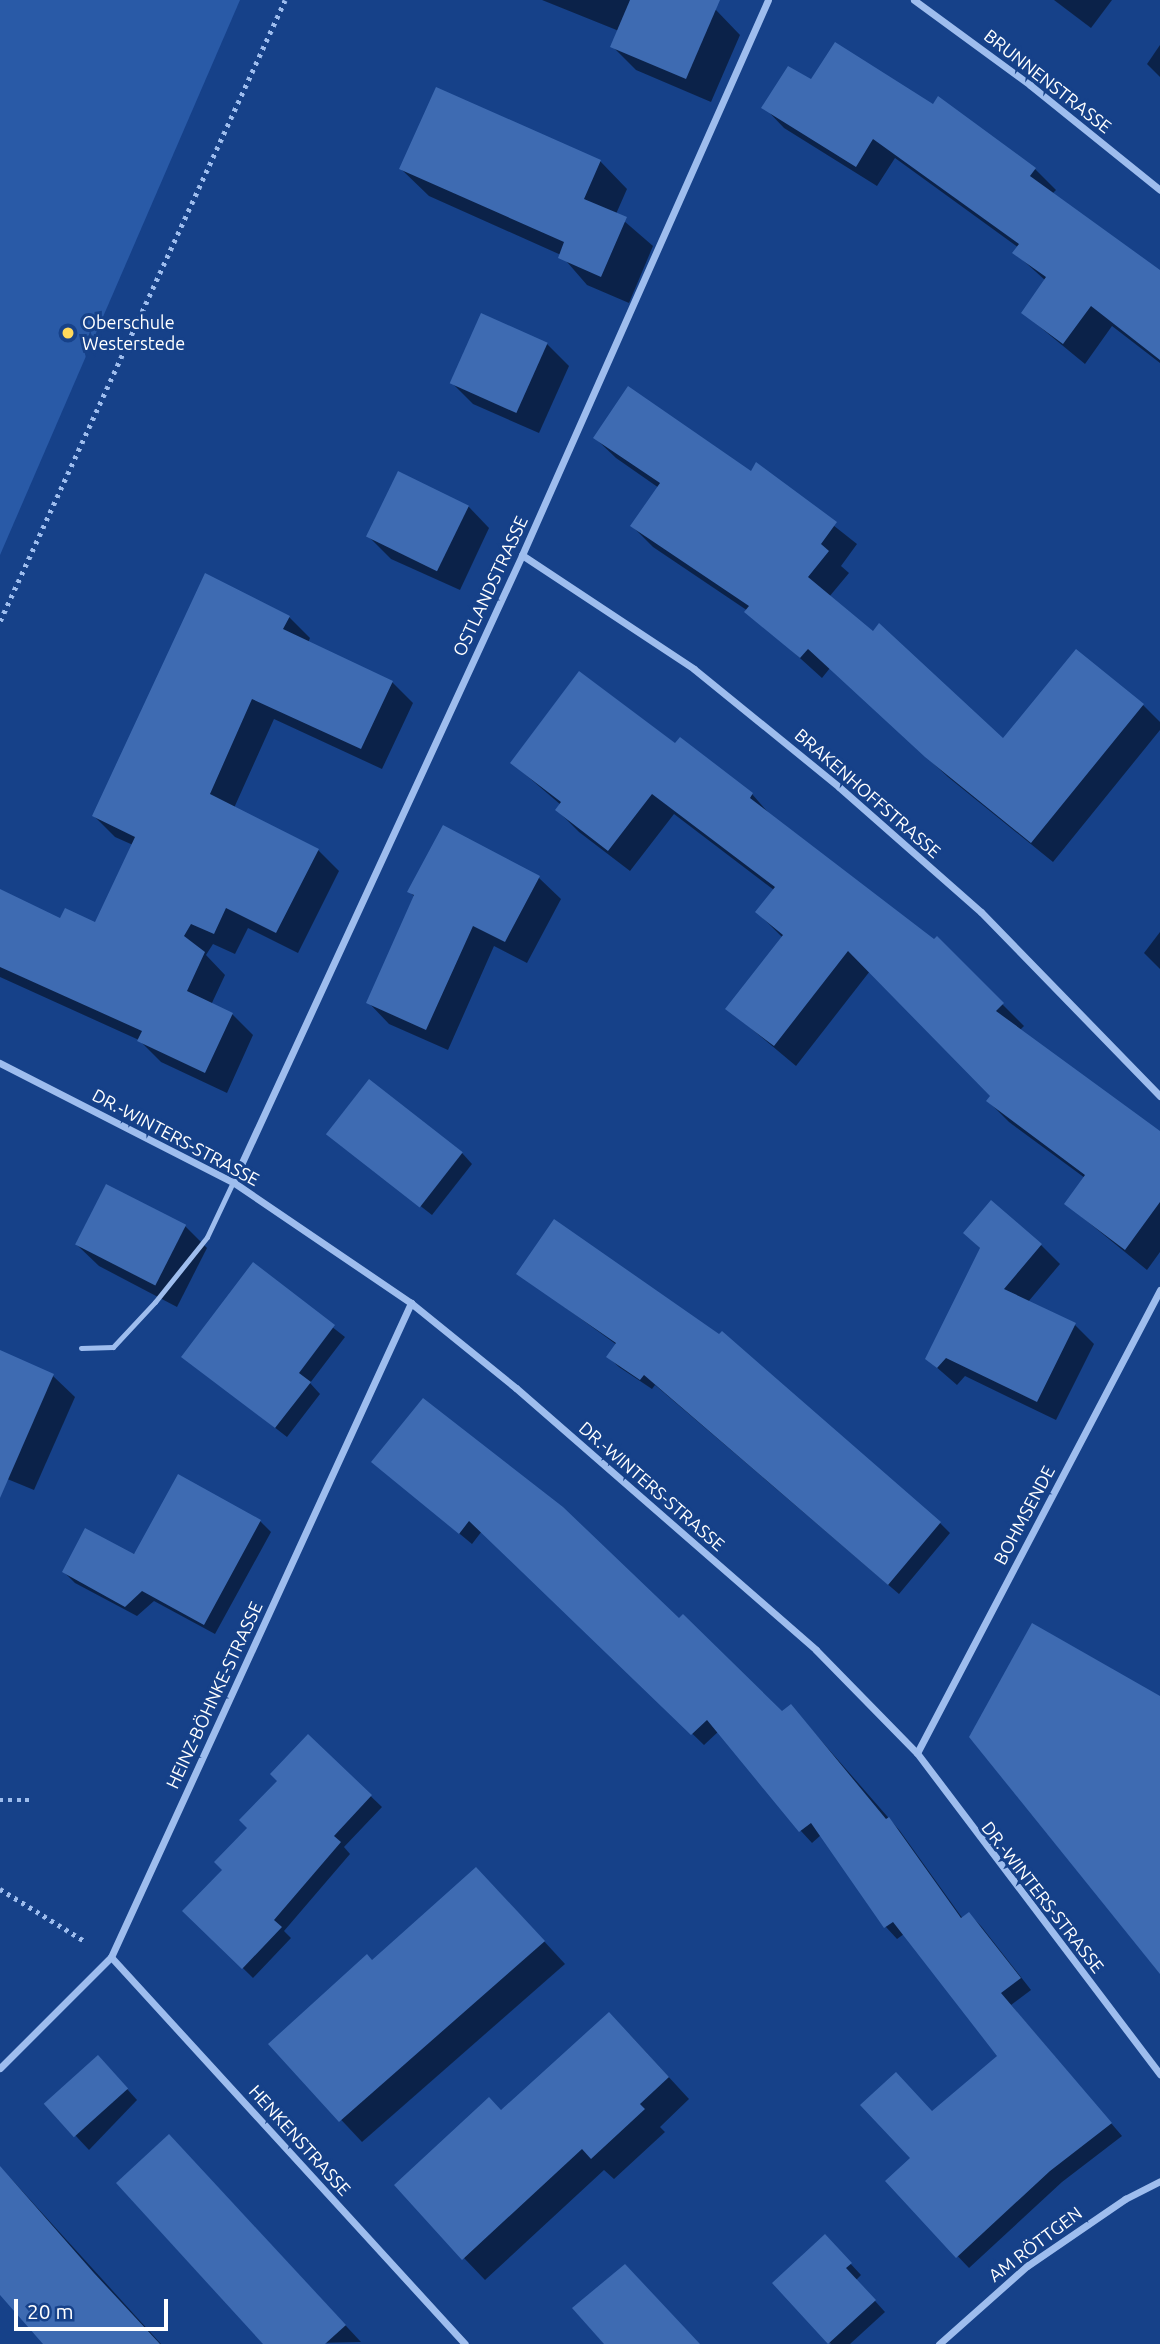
<!DOCTYPE html>
<meta charset="utf-8">
<style>
body{margin:0}
#map{position:relative;width:1160px;height:2344px;overflow:hidden;background:#164189;font-family:Ubuntu,sans-serif}
div>[style]{position:absolute}
[style*='--x']{left:calc(var(--x)*1px);top:calc(var(--y)*1px);width:calc(var(--w)*1px);rotate:calc(var(--a)*1deg)}
.green>*{inset:0;background:#295aa7}
.shadow>*{inset:0;background:#0007}
.building>*{inset:0;background:#3e6bb2;transform-origin:0 0}
.path>*{height:4.5px;margin-top:-2.25px;transform-origin:0;background:repeating-linear-gradient(90deg,#9ebdee 0 3.5px,transparent 0 8.5px)}
.lane>*{height:5px;margin:-2.5px;padding:0 2.5px;transform-origin:2.5px;border-radius:2.5px;background:#9ebdee}
.street>*{height:7px;margin:-3.5px;padding:0 3.5px;transform-origin:3.5px;border-radius:3.5px;background:#9ebdee}
.dots>*{width:19px;height:19px;translate:-50% -50%;box-sizing:border-box;border:4px solid #164189;border-radius:50%}
span{translate:-50% -50%;white-space:nowrap;text-align:center;line-height:1.15;-webkit-text-stroke:6px #164189;paint-order:stroke}
.street-label{font-size:18px;color:#fff}
.poi-label{font-size:18px;color:#fff}
.left{translate:0 -50%;text-align:left}
.scale{position:absolute;left:14px;top:2299px;width:154px;height:32px;box-sizing:border-box;border:4px solid #fff;border-top:0;padding-left:9px;font-size:21px;line-height:24px;white-space:nowrap;color:#fff;-webkit-text-stroke:5px #164189;paint-order:stroke}
</style>
<div id="map">
<div class="green">
<i style="clip-path:polygon(0 0,240px 0,0 555px)"></i>
</div>
<div class="shadow">
<i style="clip-path:polygon(542px 0,691px 0,716px 10px,740px 35px,711px 102px,636px 70px,612px 46px,619px 31px)"></i>
<i style="clip-path:polygon(1054px 0,1112px 0,1091px 28px)"></i>
<i style="clip-path:polygon(1160px 45px,1160px 77px,1147px 64px)"></i>
<i style="clip-path:polygon(811px 82px,1035px 169px,1056px 190px,1052px 194px,1160px 274px,1160px 363px,1112px 326px,1085px 364px,1023px 313px,1046px 281px,1015px 253px,1019px 248px,895px 158px,877px 186px,784px 128px,764px 107px)"></i>
<i style="clip-path:polygon(600px 161px,627px 189px,616px 214px,653px 246px,629px 303px,587px 285px,561px 255px,429px 196px,401px 169px)"></i>
<i style="clip-path:polygon(547px 344px,569px 366px,539px 433px,473px 404px,452px 383px)"></i>
<i style="clip-path:polygon(595px 438px,751px 473px,757px 465px,857px 544px,841px 566px,849px 573px,829px 597px,1003px 740px,1143px 705px,1160px 722px,1160px 730px,1053px 862px,948px 777px,830px 668px,822px 678px,748px 611px,653px 547px,632px 526px,659px 488px,616px 458px)"></i>
<i style="clip-path:polygon(468px 506px,489px 528px,460px 590px,391px 559px,369px 537px)"></i>
<i style="clip-path:polygon(289px 617px,310px 638px,308px 643px,392px 682px,413px 703px,382px 769px,274px 719px,234px 808px,318px 850px,339px 871px,298px 953px,248px 928px,235px 954px,213px 944px,206px 955px,225px 975px,211px 1005px,232px 1014px,253px 1035px,227px 1093px,161px 1062px,139px 1040px,0 977px,0 891px,61px 920px,96px 924px,133px 845px,115px 837px,94px 816px)"></i>
<i style="clip-path:polygon(675px 746px,752px 794px,772px 817px,934px 942px,937px 939px,1024px 1026px,1020px 1030px,1160px 1134px,1160px 1252px,1147px 1270px,1066px 1204px,1085px 1178px,1009px 1122px,988px 1101px,992px 1095px,870px 971px,796px 1066px,728px 1009px,783px 938px,757px 912px,774px 890px,674px 814px,630px 871px,579px 832px,557px 810px,561px 805px,512px 763px)"></i>
<i style="clip-path:polygon(444px 827px,539px 878px,561px 899px,527px 963px,494px 946px,448px 1050px,389px 1024px,368px 1002px,415px 897px,410px 892px)"></i>
<i style="clip-path:polygon(1160px 932px,1160px 969px,1144px 953px)"></i>
<i style="clip-path:polygon(328px 1134px,462px 1153px,472px 1164px,432px 1215px)"></i>
<i style="clip-path:polygon(185px 1226px,207px 1248px,177px 1307px,99px 1266px,77px 1245px)"></i>
<i style="clip-path:polygon(965px 1233px,1041px 1245px,1060px 1264px,1028px 1302px,1075px 1325px,1094px 1344px,1056px 1420px,965px 1376px,957px 1385px,927px 1359px,981px 1249px)"></i>
<i style="clip-path:polygon(253px 1265px,345px 1337px,310px 1383px,320px 1394px,287px 1437px,184px 1357px)"></i>
<i style="clip-path:polygon(518px 1273px,940px 1523px,950px 1533px,899px 1594px,655px 1385px,652px 1389px,619px 1367px,608px 1357px,617px 1345px)"></i>
<i style="clip-path:polygon(0 1352px,53px 1376px,75px 1397px,34px 1490px,0 1476px)"></i>
<i style="clip-path:polygon(373px 1462px,679px 1621px,781px 1714px,791px 1706px,900px 1831px,963px 1919px,969px 1914px,981px 1926px,1031px 1990px,1011px 2005px,1122px 2136px,1062px 2182px,969px 2268px,887px 2182px,913px 2158px,932px 2113px,999px 2056px,904px 1934px,897px 1939px,886px 1927px,821px 1835px,812px 1843px,801px 1831px,719px 1731px,704px 1745px,482px 1531px,472px 1544px)"></i>
<i style="clip-path:polygon(260px 1521px,271px 1532px,215px 1634px,154px 1601px,137px 1616px,75px 1583px,64px 1572px)"></i>
<i style="clip-path:polygon(308px 1736px,382px 1807px,344px 1847px,350px 1854px,284px 1931px,291px 1938px,253px 1978px,185px 1911px,224px 1870px)"></i>
<i style="clip-path:polygon(497px 1890px,565px 1964px,362px 2142px,270px 2044px,373px 1962px)"></i>
<i style="clip-path:polygon(630px 2035px,689px 2099px,660px 2127px,665px 2132px,614px 2179px,604px 2170px,485px 2280px,464px 2258px,501px 2112px)"></i>
<i style="clip-path:polygon(108px 2068px,137px 2100px,89px 2150px,46px 2104px)"></i>
<i style="clip-path:polygon(185px 2153px,361px 2342px,265px 2344px)"></i>
<i style="clip-path:polygon(0 2167px,14px 2182px,161px 2344px,48px 2344px,0 2291px)"></i>
<i style="clip-path:polygon(835px 2247px,861px 2275px,856px 2280px,885px 2312px,850px 2344px,831px 2344px,774px 2283px)"></i>
</div>
<div class="building">
<i style="clip-path:polygon(630px 0,720px 0,686px 79px,610px 47px)"></i>
<i style="clip-path:polygon(835px 42px,933px 104px,938px 96px,1036px 168px,1030px 176px,1160px 270px,1160px 360px,1091px 306px,1063px 344px,1021px 313px,1046px 277px,1012px 253px,1019px 244px,873px 139px,856px 167px,761px 108px,788px 66px,811px 79px)"></i>
<i style="clip-path:polygon(436px 87px,601px 160px,584px 199px,627px 217px,601px 277px,558px 258px,564px 242px,399px 169px)"></i>
<i style="left:481px;top:313px;width:73px;height:77px;rotate:24deg"></i>
<i style="clip-path:polygon(628px 386px,751px 471px,756px 462px,837px 522px,821px 544px,829px 551px,808px 577px,873px 631px,879px 623px,1003px 738px,1076px 649px,1144px 704px,1031px 843px,925px 757px,808px 649px,800px 658px,744px 612px,749px 606px,630px 526px,660px 483px,593px 438px)"></i>
<i style="left:398px;top:471px;width:79px;height:73px;rotate:26deg"></i>
<i style="clip-path:polygon(205px 573px,290px 616px,283px 629px,393px 681px,361px 749px,252px 699px,210px 794px,319px 849px,276px 933px,226px 908px,214px 934px,191px 924px,184px 936px,205px 952px,187px 991px,233px 1013px,205px 1073px,137px 1041px,142px 1031px,0 967px,0 889px,60px 918px,65px 908px,95px 922px,135px 837px,92px 816px)"></i>
<i style="clip-path:polygon(579px 671px,675px 743px,680px 737px,753px 793px,750px 798px,934px 939px,937px 936px,1004px 1003px,996px 1011px,1160px 1131px,1160px 1202px,1125px 1250px,1064px 1204px,1085px 1175px,986px 1101px,990px 1096px,848px 951px,774px 1046px,725px 1009px,783px 935px,755px 912px,775px 887px,652px 794px,608px 851px,555px 810px,561px 802px,510px 763px)"></i>
<i style="clip-path:polygon(443px 825px,540px 876px,505px 942px,473px 926px,426px 1030px,366px 1003px,414px 895px,407px 892px)"></i>
<i style="left:369px;top:1079px;width:119px;height:70px;rotate:38deg"></i>
<i style="left:106px;top:1184px;width:90px;height:68px;rotate:27deg"></i>
<i style="clip-path:polygon(991px 1200px,1042px 1244px,1004px 1289px,1076px 1323px,1037px 1402px,946px 1358px,937px 1368px,925px 1359px,980px 1248px,963px 1233px)"></i>
<i style="clip-path:polygon(554px 1219px,719px 1334px,722px 1331px,941px 1522px,888px 1585px,644px 1375px,640px 1380px,606px 1357px,616px 1343px,516px 1274px)"></i>
<i style="clip-path:polygon(253px 1262px,335px 1325px,299px 1373px,311px 1382px,275px 1428px,181px 1357px)"></i>
<i style="clip-path:polygon(0 1350px,54px 1374px,0 1498px)"></i>
<i style="clip-path:polygon(423px 1398px,563px 1507px,679px 1618px,683px 1614px,782px 1711px,791px 1704px,886px 1819px,889px 1817px,961px 1918px,969px 1912px,1021px 1978px,1001px 1993px,1112px 2123px,1050px 2171px,956px 2258px,885px 2181px,910px 2158px,860px 2105px,896px 2072px,932px 2111px,997px 2056px,893px 1922px,884px 1928px,811px 1823px,799px 1832px,707px 1720px,691px 1735px,469px 1521px,459px 1534px,371px 1462px)"></i>
<i style="clip-path:polygon(178px 1474px,261px 1520px,204px 1625px,142px 1591px,125px 1607px,62px 1572px,85px 1528px,134px 1554px)"></i>
<i style="clip-path:polygon(1032px 1623px,1160px 1696px,1160px 1974px,969px 1737px)"></i>
<i style="clip-path:polygon(308px 1734px,372px 1795px,334px 1836px,341px 1842px,274px 1920px,282px 1927px,242px 1969px,182px 1911px,222px 1870px,214px 1862px,247px 1828px,239px 1820px,277px 1781px,270px 1774px)"></i>
<i style="clip-path:polygon(476px 1867px,545px 1941px,339px 2122px,268px 2044px,367px 1954px,372px 1960px)"></i>
<i style="clip-path:polygon(609px 2012px,669px 2077px,640px 2104px,645px 2109px,591px 2159px,582px 2149px,462px 2260px,394px 2185px,489px 2097px,501px 2110px)"></i>
<i style="left:98px;top:2055px;width:45px;height:73px;rotate:48deg"></i>
<i style="clip-path:polygon(169px 2134px,346px 2325px,325px 2344px,263px 2344px,116px 2183px)"></i>
<i style="clip-path:polygon(0 2166px,94px 2273px,160px 2344px,43px 2344px,0 2295px)"></i>
<i style="clip-path:polygon(825px 2234px,852px 2263px,846px 2268px,876px 2300px,828px 2344px,772px 2283px)"></i>
<i style="clip-path:polygon(625px 2264px,700px 2344px,604px 2344px,572px 2308px)"></i>
</div>
<div class="path">
<i style="--x:0;--y:621;--w:683;--a:-65.35"></i>
<i style="--x:0;--y:1800;--w:31;--a:0"></i>
<i style="--x:0;--y:1889;--w:101;--a:31.6"></i>
</div>
<div class="lane">
<i style="--x:81;--y:1348;--w:32;--a:-2"></i>
<i style="--x:113;--y:1347;--w:62;--a:-47"></i>
<i style="--x:155;--y:1302;--w:83;--a:-51.3"></i>
<i style="--x:207;--y:1237;--w:61;--a:-64.7"></i>
</div>
<div class="street">
<i style="--x:914;--y:0;--w:144;--a:36.2"></i>
<i style="--x:1030;--y:85;--w:167;--a:38.9"></i>
<i style="--x:522;--y:555;--w:206;--a:33.5"></i>
<i style="--x:694;--y:669;--w:187;--a:39.1"></i>
<i style="--x:839;--y:787;--w:189;--a:41.4"></i>
<i style="--x:981;--y:912;--w:257;--a:45.8"></i>
<i style="--x:0;--y:1063;--w:262;--a:27.1"></i>
<i style="--x:233;--y:1182;--w:215;--a:34.2"></i>
<i style="--x:411;--y:1303;--w:135;--a:39"></i>
<i style="--x:516;--y:1388;--w:398;--a:41.1"></i>
<i style="--x:816;--y:1650;--w:144;--a:45.6"></i>
<i style="--x:917;--y:1753;--w:403;--a:52.9"></i>
<i style="--x:233;--y:1182;--w:690;--a:-65.25"></i>
<i style="--x:522;--y:555;--w:607;--a:-66.1"></i>
<i style="--x:917;--y:1753;--w:523;--a:-62.31"></i>
<i style="--x:111;--y:1957;--w:524;--a:47.55"></i>
<i style="--x:0;--y:2068;--w:157;--a:-45"></i>
<i style="--x:111;--y:1957;--w:720;--a:-65.36"></i>
<i style="--x:939;--y:2344;--w:118;--a:-41.6"></i>
<i style="--x:1027;--y:2266;--w:119;--a:-34.4"></i>
<i style="--x:1125;--y:2199;--w:39;--a:-27"></i>
</div>
<div class="dots">
<i style="left:68px;top:333px;background:#ffd95b"></i>
</div>
<div class="street-label">
<span style="left:1048px;top:81px;rotate:38deg">BRUNNENSTRASSE</span>
<span style="left:490px;top:586px;rotate:-65deg">OSTLANDSTRASSE</span>
<span style="left:868px;top:793px;rotate:41deg">BRAKENHOFFSTRASSE</span>
<span style="left:176px;top:1137px;rotate:28deg">DR.-WINTERS-STRASSE</span>
<span style="left:652px;top:1486px;rotate:41deg">DR.-WINTERS-STRASSE</span>
<span style="left:1024px;top:1515px;rotate:-62deg">BOHMSENDE</span>
<span style="left:214px;top:1695px;rotate:-65deg">HEINZ-BÖHNKE-STRASSE</span>
<span style="left:1043px;top:1897px;rotate:52deg">DR.-WINTERS-STRASSE</span>
<span style="left:300px;top:2140px;rotate:48deg">HENKENSTRASSE</span>
<span style="left:1035px;top:2244px;rotate:-37deg">AM RÖTTGEN</span>
</div>
<div class="poi-label">
<span class="left" style="left:82px;top:333px">Oberschule<br>Westerstede</span>
</div>
<div class="scale">20 m</div>
</div>
